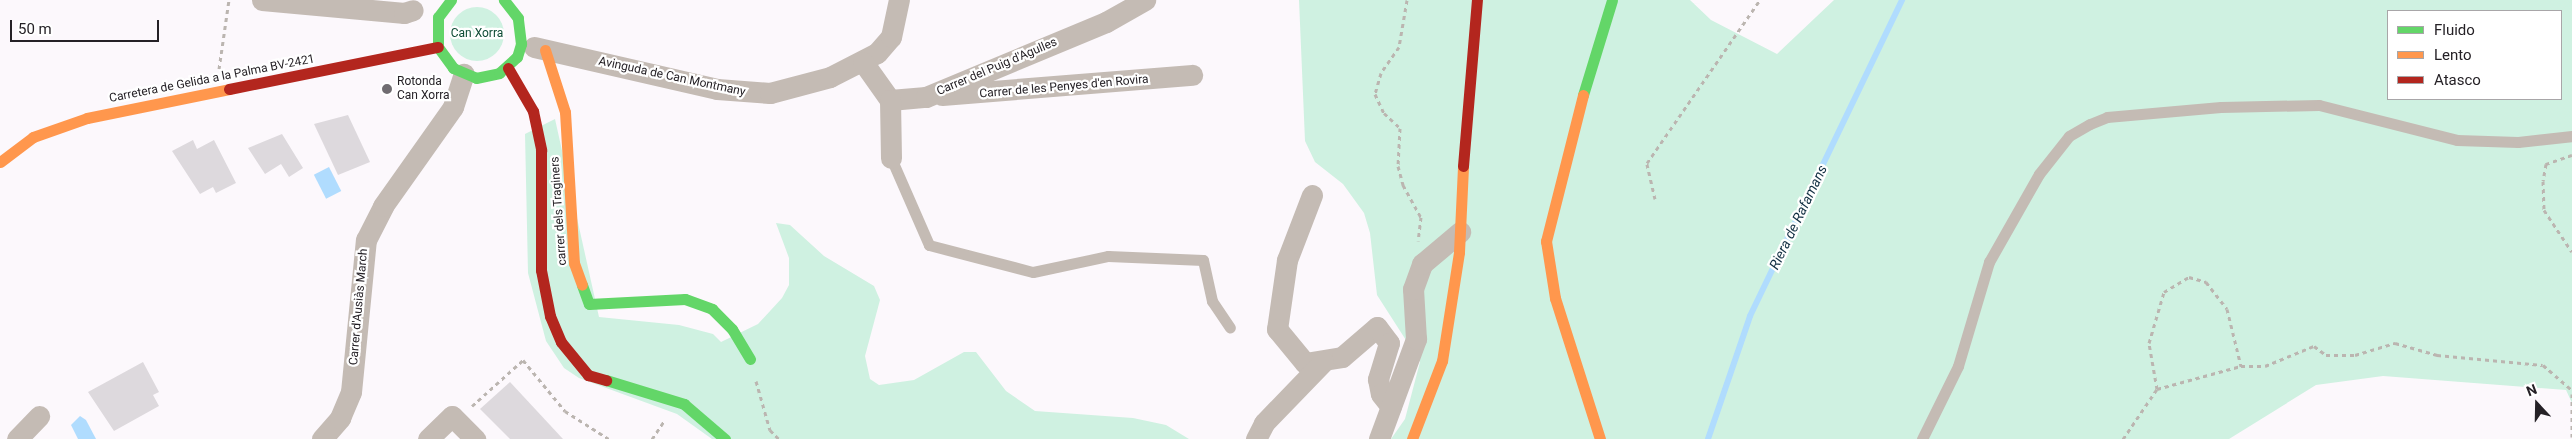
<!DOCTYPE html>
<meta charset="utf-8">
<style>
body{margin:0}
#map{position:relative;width:2572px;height:439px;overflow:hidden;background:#fcf8fc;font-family:Roboto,sans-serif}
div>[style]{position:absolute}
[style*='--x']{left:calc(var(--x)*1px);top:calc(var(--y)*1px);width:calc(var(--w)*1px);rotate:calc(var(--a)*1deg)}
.green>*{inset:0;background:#cff1e1}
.round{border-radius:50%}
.water>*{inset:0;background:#b0dcfe;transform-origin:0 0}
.stream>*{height:6px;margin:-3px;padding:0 3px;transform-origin:3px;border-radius:3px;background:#b0dcfe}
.building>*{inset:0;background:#ddd9dd}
.path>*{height:3px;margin-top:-1.5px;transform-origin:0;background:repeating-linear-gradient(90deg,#bbb5b0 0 4px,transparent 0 8px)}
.lane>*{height:11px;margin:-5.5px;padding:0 5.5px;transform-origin:5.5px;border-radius:5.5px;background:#c4bbb4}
.street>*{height:21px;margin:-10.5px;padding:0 10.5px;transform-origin:10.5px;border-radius:10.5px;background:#c4bbb4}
.fast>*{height:11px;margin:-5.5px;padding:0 5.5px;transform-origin:5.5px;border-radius:5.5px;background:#63d668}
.slow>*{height:11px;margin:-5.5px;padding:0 5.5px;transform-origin:5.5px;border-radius:5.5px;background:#ff974d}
.jam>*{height:11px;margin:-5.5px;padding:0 5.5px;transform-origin:5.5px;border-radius:5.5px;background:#b3261e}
.dots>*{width:14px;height:14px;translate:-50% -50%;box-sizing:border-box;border:2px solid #fff;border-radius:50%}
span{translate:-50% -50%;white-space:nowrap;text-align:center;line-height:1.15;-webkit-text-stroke:4.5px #fff;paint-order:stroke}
.park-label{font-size:12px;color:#0d4b34}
.street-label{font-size:12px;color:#252126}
.poi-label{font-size:12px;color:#252126}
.left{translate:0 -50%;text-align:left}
.water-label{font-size:14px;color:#143144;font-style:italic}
.legend{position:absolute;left:2387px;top:10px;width:175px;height:90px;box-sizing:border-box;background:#fff;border:1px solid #a8a6a8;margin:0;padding:6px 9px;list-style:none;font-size:15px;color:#252126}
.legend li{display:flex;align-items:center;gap:10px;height:25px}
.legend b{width:25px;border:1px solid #a8a6a8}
.north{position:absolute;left:2512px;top:379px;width:50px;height:50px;-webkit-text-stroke:4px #fff;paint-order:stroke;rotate:339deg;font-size:14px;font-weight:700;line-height:20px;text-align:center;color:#252126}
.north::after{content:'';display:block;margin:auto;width:18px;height:22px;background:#252126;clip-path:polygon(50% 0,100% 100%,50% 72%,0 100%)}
.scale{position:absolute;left:10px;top:20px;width:149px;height:22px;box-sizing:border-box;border:2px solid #252126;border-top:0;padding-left:6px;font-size:15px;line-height:18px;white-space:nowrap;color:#252126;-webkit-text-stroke:4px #fff;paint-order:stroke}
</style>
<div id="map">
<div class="green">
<i style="clip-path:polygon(evenodd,1299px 0,1690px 0,1711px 20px,1777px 54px,1834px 0,2572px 0,2572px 403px,2566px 390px,2383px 376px,2316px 385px,2229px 439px,1391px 439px,1405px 419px,1420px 362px,1377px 295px,1370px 233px,1364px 213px,1343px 184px,1315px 162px,1305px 141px,1299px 0,2388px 11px,2561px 11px,2561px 99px,2388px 99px,2388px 11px)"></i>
<i class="round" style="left:450px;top:7px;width:54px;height:54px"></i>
<i style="clip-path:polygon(555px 119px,599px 317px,679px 325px,713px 334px,721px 342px,758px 324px,782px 298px,789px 285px,789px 258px,776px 223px,790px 225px,824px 256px,874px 286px,880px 300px,865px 356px,870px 379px,879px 385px,914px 380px,964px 352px,976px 352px,1006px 391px,1035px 411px,1133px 418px,1166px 425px,1189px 439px,712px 439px,677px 414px,579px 378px,564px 368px,546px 341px,528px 273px,525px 134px)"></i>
</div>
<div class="water">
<i style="left:329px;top:167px;width:27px;height:17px;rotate:63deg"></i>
<i style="clip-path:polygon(80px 416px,86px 420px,96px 439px,78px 439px,71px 425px)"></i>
</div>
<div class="stream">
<i style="--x:1708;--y:439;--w:130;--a:-71.1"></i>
<i style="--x:1750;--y:316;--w:351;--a:-64.3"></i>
</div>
<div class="building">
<i style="clip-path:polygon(348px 115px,370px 162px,338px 175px,314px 124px)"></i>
<i style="clip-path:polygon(282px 134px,303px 168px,289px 177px,281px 164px,265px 174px,248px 148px)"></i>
<i style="clip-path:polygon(193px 140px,197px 149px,214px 140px,236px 183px,216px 193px,213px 187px,200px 194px,172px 151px)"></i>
<i style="clip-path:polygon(143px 362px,159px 392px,153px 395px,159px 406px,114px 431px,88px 392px)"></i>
<i style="clip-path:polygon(510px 382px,563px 439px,510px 439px,480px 409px)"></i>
</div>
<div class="path">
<i style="--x:1407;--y:0;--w:48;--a:99.7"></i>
<i style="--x:1399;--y:47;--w:32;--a:125"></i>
<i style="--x:1381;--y:73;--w:22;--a:106"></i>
<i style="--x:1375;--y:94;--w:21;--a:65"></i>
<i style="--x:1384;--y:113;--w:22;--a:43"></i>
<i style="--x:1400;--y:128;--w:38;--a:93"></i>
<i style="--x:1398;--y:166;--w:20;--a:75"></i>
<i style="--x:1403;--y:185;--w:37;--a:61"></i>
<i style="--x:1421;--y:217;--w:24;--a:97"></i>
<i style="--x:219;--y:69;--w:70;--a:-81.8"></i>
<i style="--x:2572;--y:155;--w:28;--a:161"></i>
<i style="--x:2546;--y:164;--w:17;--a:100"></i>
<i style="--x:2543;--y:181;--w:29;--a:88"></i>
<i style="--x:2544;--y:210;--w:50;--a:56.3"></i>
<i style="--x:1655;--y:199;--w:37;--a:-103"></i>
<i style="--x:1647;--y:163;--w:198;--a:-55.3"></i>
<i style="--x:756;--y:381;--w:51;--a:74.1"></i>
<i style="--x:770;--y:430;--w:13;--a:45"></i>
<i style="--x:2157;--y:389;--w:47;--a:-99.9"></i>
<i style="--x:2149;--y:343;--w:53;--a:-73.6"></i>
<i style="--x:2164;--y:292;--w:29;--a:-31"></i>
<i style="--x:2189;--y:277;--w:18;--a:16"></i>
<i style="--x:2206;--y:282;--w:34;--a:52"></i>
<i style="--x:2227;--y:309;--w:59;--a:76.2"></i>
<i style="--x:2572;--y:394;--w:43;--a:90"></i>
<i style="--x:472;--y:406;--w:69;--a:-42"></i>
<i style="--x:523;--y:360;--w:66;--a:50.5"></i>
<i style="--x:565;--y:411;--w:52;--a:32.5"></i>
<i style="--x:652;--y:439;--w:22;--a:-56"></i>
<i style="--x:2123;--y:439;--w:60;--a:-55.8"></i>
<i style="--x:2157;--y:389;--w:87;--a:-15.3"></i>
<i style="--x:2241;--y:366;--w:24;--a:0"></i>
<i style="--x:2265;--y:366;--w:53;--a:-22.2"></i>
<i style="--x:2314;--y:346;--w:15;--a:37"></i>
<i style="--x:2326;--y:355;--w:29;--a:0"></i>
<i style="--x:2355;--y:355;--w:42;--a:-16.7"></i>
<i style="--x:2395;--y:343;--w:44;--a:15.9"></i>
<i style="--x:2437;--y:355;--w:106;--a:5.4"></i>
<i style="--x:2543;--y:365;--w:38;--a:41"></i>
</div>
<div class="lane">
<i style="--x:891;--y:158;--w:95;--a:66.4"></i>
<i style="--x:929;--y:245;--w:107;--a:14.6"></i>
<i style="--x:1033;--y:272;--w:77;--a:-12"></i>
<i style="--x:1108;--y:256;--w:95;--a:2.4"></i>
<i style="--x:1203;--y:260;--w:42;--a:77.6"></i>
<i style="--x:1212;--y:301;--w:32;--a:56"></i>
<i style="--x:1922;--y:439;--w:81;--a:-63.7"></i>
<i style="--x:1958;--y:366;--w:109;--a:-73.4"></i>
<i style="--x:1989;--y:262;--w:101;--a:-60.4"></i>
<i style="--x:2039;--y:174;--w:48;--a:-51.7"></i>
<i style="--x:2069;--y:136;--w:24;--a:-30"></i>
<i style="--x:2090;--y:124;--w:18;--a:-22"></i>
<i style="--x:2107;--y:117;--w:114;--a:-5"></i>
<i style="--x:2221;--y:107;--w:98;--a:-1.2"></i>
<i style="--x:2319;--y:105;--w:142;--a:14.2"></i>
<i style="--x:2457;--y:140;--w:61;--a:1.9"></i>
<i style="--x:2518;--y:142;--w:54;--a:-6.3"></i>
</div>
<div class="street">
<i style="--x:262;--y:0;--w:143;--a:5.2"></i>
<i style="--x:404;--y:13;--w:9;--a:-18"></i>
<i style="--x:534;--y:47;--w:188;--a:12.9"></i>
<i style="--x:717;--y:89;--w:53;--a:4.3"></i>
<i style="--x:770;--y:93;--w:62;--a:-14.9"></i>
<i style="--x:830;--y:77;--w:53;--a:-27.1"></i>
<i style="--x:877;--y:53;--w:21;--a:-49"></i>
<i style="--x:891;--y:37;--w:38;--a:-78"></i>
<i style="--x:863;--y:62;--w:47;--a:54.6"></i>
<i style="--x:890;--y:100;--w:36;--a:-5"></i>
<i style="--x:926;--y:97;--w:195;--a:-22.6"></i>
<i style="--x:1106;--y:22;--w:45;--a:-29.4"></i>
<i style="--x:942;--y:95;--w:251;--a:-4.6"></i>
<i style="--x:890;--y:100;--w:58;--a:89"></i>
<i style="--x:1312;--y:195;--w:70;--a:111"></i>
<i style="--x:1287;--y:260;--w:70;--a:98.2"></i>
<i style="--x:1277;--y:329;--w:44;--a:50.5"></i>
<i style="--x:1305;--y:363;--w:37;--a:-9"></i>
<i style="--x:1342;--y:357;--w:46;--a:-40.6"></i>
<i style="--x:1377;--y:327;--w:20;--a:53"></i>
<i style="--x:1389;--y:343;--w:38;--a:107"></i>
<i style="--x:1378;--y:379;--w:15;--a:79"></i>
<i style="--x:1381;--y:394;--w:16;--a:52"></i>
<i style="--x:17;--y:439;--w:32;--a:-46"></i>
<i style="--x:322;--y:439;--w:28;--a:-49"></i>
<i style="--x:340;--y:418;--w:28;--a:-67"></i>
<i style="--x:351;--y:392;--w:153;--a:-84.4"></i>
<i style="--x:366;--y:240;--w:38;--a:-63"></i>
<i style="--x:383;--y:206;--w:121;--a:-54.7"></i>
<i style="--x:453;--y:107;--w:35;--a:-72"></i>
<i style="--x:428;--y:439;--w:33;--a:-44"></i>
<i style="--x:452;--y:416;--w:33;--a:45"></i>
<i style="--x:1256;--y:439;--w:18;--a:-63"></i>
<i style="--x:1264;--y:423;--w:85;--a:-46"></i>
<i style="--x:1379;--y:439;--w:107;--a:-69.7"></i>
<i style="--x:1416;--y:339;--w:50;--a:-93.4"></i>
<i style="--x:1413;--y:289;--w:27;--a:-70"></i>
<i style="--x:1422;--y:264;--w:50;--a:-40.1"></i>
</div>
<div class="fast">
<i style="--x:451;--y:0;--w:21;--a:127"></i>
<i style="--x:438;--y:17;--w:30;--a:90"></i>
<i style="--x:438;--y:47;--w:26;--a:54"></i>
<i style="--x:453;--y:68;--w:25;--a:23"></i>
<i style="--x:476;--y:78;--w:24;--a:-12"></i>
<i style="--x:499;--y:73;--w:24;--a:-42"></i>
<i style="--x:517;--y:57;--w:14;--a:-73"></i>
<i style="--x:521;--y:44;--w:26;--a:-97"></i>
<i style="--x:518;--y:18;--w:23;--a:-128"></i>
<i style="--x:1583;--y:95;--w:99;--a:-73"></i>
<i style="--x:582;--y:285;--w:20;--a:70"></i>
<i style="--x:589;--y:304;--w:96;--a:-3"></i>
<i style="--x:685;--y:299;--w:29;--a:20"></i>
<i style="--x:712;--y:309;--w:28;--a:45"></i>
<i style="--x:732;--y:329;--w:35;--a:59"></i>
<i style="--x:606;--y:380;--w:82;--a:17.1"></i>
<i style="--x:684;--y:404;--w:54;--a:40.5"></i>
</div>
<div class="slow">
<i style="--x:545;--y:50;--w:65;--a:72.1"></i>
<i style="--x:565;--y:112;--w:151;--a:86.6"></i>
<i style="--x:574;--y:263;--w:23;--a:70"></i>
<i style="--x:1583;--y:95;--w:151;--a:104.2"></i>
<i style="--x:1546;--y:241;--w:58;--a:81"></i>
<i style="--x:1555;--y:298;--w:148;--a:72.3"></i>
<i style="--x:0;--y:162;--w:41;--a:-37.1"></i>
<i style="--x:33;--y:137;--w:57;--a:-19.4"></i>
<i style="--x:87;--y:118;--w:145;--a:-11.5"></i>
<i style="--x:1412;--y:439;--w:84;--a:-69"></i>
<i style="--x:1442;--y:361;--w:110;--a:-81.1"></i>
<i style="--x:1459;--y:252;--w:86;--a:-87.3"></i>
</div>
<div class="jam">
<i style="--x:508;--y:68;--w:50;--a:59.8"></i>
<i style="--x:533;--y:111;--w:40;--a:78"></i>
<i style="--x:541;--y:150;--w:120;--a:90"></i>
<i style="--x:541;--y:270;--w:47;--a:78.9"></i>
<i style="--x:550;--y:316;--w:28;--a:67"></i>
<i style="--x:561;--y:342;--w:43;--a:50.7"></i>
<i style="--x:588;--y:375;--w:19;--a:16"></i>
<i style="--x:229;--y:89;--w:213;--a:-11.4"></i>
<i style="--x:1463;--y:166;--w:167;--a:-85.2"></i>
</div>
<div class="dots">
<i style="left:387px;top:89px;background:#706c71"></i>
</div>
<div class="park-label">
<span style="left:477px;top:34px">Can Xorra</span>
</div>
<div class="street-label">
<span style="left:997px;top:67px;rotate:-23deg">Carrer del Puig d'Agulles</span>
<span style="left:672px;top:77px;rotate:12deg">Avinguda de Can Montmany</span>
<span style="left:212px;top:79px;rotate:-11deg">Carretera de Gelida a la Palma BV-2421</span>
<span style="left:1064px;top:87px;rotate:-5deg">Carrer de les Penyes d'en Rovira</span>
<span style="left:559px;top:211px;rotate:-94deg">carrer dels Traginers</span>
<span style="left:359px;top:307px;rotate:-85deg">Carrer d'Ausiàs March</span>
</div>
<div class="poi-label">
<span class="left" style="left:397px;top:89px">Rotonda<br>Can Xorra</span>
</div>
<div class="water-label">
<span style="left:1798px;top:217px;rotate:-64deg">Riera de Rafamans</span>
</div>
<ul class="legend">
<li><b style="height:6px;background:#63d668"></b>Fluido</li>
<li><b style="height:6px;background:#ff974d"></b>Lento</li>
<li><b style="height:6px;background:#b3261e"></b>Atasco</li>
</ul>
<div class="north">N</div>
<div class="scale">50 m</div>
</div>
